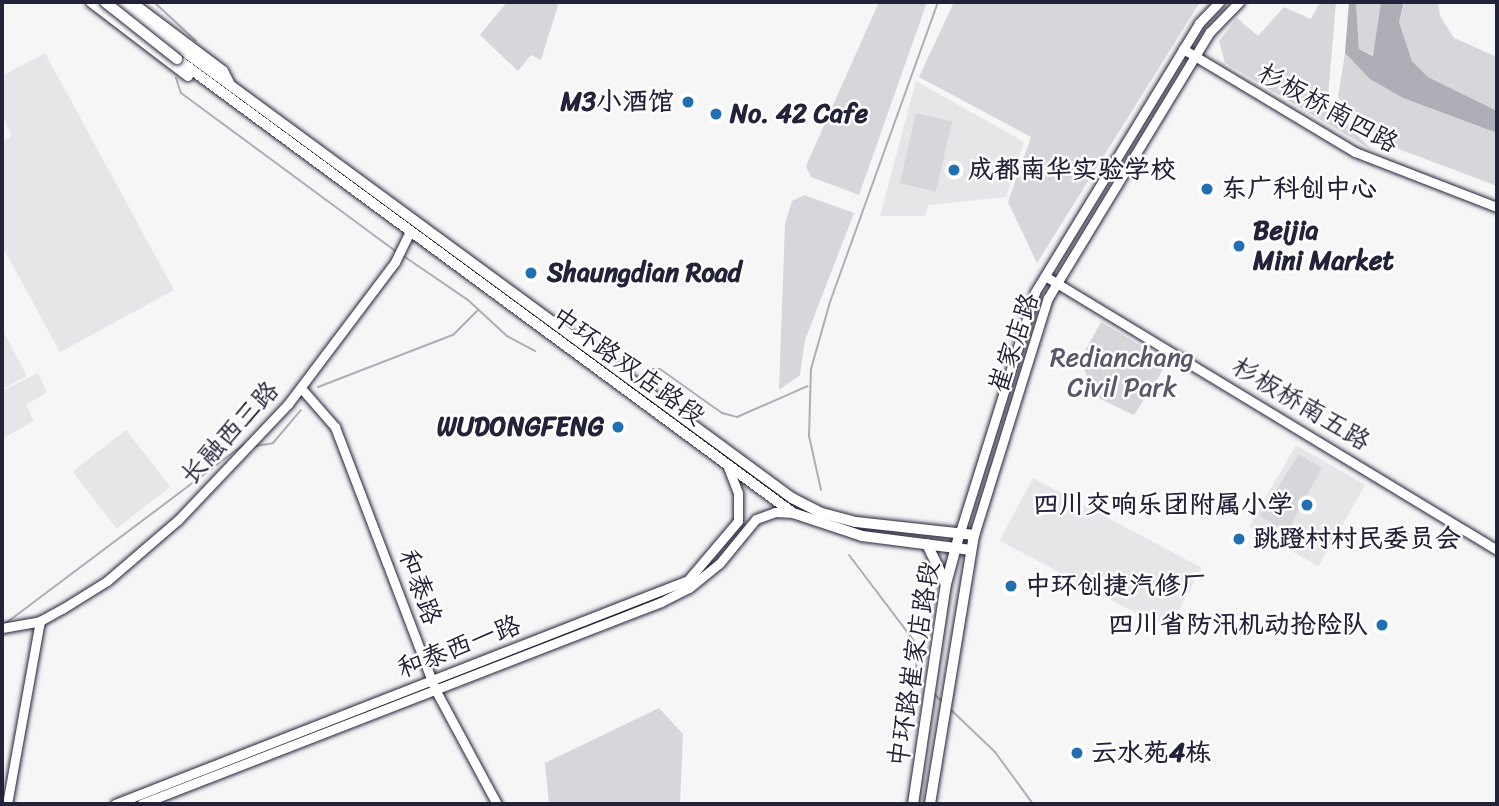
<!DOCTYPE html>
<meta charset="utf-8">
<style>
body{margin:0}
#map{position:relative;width:1499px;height:806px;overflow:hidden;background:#f6f6f7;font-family:Sriracha,"LXGW WenKai TC",sans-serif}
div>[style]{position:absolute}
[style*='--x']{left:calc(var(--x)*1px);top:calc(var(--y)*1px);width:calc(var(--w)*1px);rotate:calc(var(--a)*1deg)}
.built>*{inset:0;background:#e6e6e9;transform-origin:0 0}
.green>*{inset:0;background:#d7d7db;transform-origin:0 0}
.water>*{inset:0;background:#aeaeb7}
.stream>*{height:2px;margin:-1px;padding:0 1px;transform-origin:1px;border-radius:1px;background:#aeaeb7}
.roads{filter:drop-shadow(0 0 2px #22223b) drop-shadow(0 0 2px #22223b)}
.secondary>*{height:9px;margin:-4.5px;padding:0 4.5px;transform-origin:4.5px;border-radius:4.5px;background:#fff}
.primary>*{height:10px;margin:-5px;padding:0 5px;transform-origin:5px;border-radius:5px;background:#fff}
.bridges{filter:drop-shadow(0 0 2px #22223b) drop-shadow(0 0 2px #22223b)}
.primary-bridge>*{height:10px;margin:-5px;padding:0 5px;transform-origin:5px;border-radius:5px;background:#fff}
.dots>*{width:19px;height:19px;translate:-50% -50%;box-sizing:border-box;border:4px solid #fff;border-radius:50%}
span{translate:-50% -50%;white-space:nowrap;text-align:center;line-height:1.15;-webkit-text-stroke:5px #fff;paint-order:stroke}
.poi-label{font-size:26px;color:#22223b;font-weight:700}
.right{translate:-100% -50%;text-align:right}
.left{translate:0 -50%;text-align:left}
.street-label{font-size:26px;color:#22223b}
.park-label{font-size:26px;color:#58586b}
.frame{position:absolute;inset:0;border:4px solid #22223b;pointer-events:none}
</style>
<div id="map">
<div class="built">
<i style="clip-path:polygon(45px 53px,174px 290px,60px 352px,2px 246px,2px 142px,12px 136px,2px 116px,2px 76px)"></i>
<i style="clip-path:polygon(916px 81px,1024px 142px,1006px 197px,928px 205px,925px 216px,880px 216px)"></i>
<i style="clip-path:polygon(2px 329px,27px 376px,2px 389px)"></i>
<i style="clip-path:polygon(38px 373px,47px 392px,26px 405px,34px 421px,2px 439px,2px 391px)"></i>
<i style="left:126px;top:430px;width:72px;height:68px;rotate:52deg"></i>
<i style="left:1296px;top:445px;width:80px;height:94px;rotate:30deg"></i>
<i style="left:1033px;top:478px;width:191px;height:71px;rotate:28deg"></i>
</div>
<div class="green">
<i style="clip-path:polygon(507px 2px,559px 2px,541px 60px,531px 55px,518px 71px,480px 35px)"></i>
<i style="clip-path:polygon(879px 2px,927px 2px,859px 195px,811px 177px,806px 166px)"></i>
<i style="clip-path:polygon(954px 2px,1200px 2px,1037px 263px,1008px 202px,1031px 137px,919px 77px)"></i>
<i style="clip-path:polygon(1320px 2px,1336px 2px,1328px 96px,1337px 114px,1372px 150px,1225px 63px,1219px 41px,1237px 18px,1258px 36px,1284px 7px,1311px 19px)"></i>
<i style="clip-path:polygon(1356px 2px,1381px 2px,1376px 56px,1359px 49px)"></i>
<i style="clip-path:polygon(1405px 2px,1438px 2px,1440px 16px,1454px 38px,1497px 57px,1497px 111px,1428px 77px,1412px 61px,1399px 22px)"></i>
<i style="clip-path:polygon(1345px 53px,1371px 79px,1403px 98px,1497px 133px,1497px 186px,1383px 143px,1338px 97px)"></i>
<i style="left:916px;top:113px;width:37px;height:72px;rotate:13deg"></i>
<i style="clip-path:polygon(804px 195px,854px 213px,805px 340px,800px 375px,779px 390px,785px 224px,792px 201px)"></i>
<i style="clip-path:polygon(1101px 322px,1168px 362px,1134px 415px,1096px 397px,1080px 360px)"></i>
<i style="clip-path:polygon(1299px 454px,1322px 468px,1287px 532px,1260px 516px)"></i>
<i style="clip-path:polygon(659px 708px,683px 734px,680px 804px,549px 804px,545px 763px)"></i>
</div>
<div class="water">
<i style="clip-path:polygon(1349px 2px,1356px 2px,1359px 49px,1373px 56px,1381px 2px,1404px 2px,1399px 22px,1412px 61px,1428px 77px,1497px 111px,1497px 133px,1403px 98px,1370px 79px,1345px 53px)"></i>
</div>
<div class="stream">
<i style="--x:154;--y:2;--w:57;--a:42.9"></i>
<i style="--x:176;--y:78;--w:16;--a:72"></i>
<i style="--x:181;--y:93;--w:268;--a:36.4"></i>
<i style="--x:402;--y:255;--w:80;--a:34.3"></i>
<i style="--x:468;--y:300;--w:53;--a:42.7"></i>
<i style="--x:507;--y:336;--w:32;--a:28"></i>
<i style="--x:653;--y:369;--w:7;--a:0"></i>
<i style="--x:660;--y:369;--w:76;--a:35.4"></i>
<i style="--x:722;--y:413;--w:16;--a:15"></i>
<i style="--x:737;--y:417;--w:77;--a:-23.6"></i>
<i style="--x:318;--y:387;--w:145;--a:-21.1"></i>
<i style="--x:453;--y:335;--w:35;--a:-45"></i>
<i style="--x:255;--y:446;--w:18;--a:-9"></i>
<i style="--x:273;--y:443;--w:43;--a:-49.7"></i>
<i style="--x:821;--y:490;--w:55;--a:-102.5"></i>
<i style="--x:809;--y:436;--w:67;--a:-88.3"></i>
<i style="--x:811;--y:369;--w:70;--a:-74.2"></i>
<i style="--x:830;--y:302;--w:319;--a:-70.2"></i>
<i style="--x:849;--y:555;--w:113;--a:52.9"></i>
<i style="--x:917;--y:645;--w:33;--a:92"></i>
<i style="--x:916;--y:678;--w:15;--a:42"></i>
<i style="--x:6;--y:623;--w:298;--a:-36.9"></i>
<i style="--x:2;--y:641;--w:9;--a:-77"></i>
<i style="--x:934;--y:694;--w:12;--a:42"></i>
<i style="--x:949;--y:708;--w:64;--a:43.7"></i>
<i style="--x:995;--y:752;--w:64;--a:53.8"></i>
</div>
<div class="roads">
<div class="secondary">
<i style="--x:1183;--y:49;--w:200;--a:30.9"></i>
<i style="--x:1355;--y:152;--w:152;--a:21.2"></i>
<i style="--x:1045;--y:276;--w:529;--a:31.22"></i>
<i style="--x:301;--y:388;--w:52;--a:48.9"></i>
<i style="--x:335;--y:427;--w:280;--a:69.1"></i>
<i style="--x:435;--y:689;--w:131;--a:61.7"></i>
<i style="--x:960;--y:532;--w:251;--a:-72.6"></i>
<i style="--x:1035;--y:292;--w:315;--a:-58.6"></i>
<i style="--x:1199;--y:23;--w:29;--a:-46"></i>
<i style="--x:974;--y:535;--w:248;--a:-72.7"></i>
<i style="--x:1048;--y:298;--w:311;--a:-58.7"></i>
<i style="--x:1210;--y:32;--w:42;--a:-46"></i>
<i style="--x:2;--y:628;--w:39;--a:-10"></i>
<i style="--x:40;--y:621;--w:25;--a:-29"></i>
<i style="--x:62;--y:609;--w:53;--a:-31.9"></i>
<i style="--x:107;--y:581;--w:94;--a:-40.7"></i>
<i style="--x:178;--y:520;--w:160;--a:-46.5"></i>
<i style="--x:288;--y:404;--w:178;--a:-53"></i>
<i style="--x:395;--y:262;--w:32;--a:-64"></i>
<i style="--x:7;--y:804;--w:186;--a:-79.8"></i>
<i style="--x:115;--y:804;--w:615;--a:-21.35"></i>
<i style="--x:688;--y:580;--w:77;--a:-49.7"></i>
<i style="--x:738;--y:521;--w:28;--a:-90"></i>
<i style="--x:738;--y:493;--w:28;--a:-111"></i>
<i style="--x:141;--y:804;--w:558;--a:-21.23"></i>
<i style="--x:661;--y:602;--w:31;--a:-27"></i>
<i style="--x:689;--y:588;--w:38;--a:-39"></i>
<i style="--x:719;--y:564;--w:58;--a:-50.6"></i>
<i style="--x:756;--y:519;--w:20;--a:-20"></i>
<i style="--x:775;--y:512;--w:18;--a:3"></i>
</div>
<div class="primary">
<i style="--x:91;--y:2;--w:122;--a:37.3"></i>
<i style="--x:117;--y:2;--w:838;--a:36.31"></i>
<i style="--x:792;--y:498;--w:34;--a:27"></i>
<i style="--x:822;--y:513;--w:35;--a:15"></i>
<i style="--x:856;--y:522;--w:119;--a:6.3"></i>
<i style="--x:974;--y:535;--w:273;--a:99.3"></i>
<i style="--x:131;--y:2;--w:115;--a:36.9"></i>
<i style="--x:223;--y:71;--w:16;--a:63"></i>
<i style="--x:177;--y:59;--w:765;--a:36.39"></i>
<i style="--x:793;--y:513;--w:73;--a:18.4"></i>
<i style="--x:862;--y:536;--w:110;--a:7.3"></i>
<i style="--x:927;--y:544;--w:44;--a:64.6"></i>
<i style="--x:913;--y:804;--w:222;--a:-81.5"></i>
<i style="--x:946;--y:584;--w:54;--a:-74.9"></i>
</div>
</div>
<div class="bridges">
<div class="primary-bridge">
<i style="--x:105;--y:2;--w:92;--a:38.4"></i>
</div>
</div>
<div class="dots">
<i style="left:688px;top:102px;background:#1f6fb2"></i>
<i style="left:716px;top:114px;background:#1f6fb2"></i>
<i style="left:954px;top:170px;background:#1f6fb2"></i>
<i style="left:1207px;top:189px;background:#1f6fb2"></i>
<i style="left:1239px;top:246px;background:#1f6fb2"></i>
<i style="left:531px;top:273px;background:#1f6fb2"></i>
<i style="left:618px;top:427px;background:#1f6fb2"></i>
<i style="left:1307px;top:505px;background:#1f6fb2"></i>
<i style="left:1239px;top:539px;background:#1f6fb2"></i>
<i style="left:1011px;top:586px;background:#1f6fb2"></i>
<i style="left:1382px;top:625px;background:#1f6fb2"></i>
<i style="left:1077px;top:753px;background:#1f6fb2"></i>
</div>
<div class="poi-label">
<span class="right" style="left:674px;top:102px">M3小酒馆</span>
<span class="left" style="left:730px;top:114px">No. 42 Cafe</span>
<span class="left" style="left:968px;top:170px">成都南华实验学校</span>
<span class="left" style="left:1221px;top:189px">东广科创中心</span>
<span class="left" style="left:1253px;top:246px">Beijia<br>Mini Market</span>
<span class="left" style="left:547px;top:273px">Shaungdian Road</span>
<span class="right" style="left:604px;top:427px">WUDONGFENG</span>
<span class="right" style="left:1293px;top:505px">四川交响乐团附属小学</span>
<span class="left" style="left:1253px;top:539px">跳蹬村村民委员会</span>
<span class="left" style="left:1025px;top:586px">中环创捷汽修厂</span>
<span class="right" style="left:1368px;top:625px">四川省防汛机动抢险队</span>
<span class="left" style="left:1091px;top:753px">云水苑4栋</span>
</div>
<div class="street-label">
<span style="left:1328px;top:108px;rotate:29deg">杉板桥南四路</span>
<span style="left:1014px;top:343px;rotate:-71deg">崔家店路</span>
<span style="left:628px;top:366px;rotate:36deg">中环路双店路段</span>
<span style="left:1301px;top:404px;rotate:31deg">杉板桥南五路</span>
<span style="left:230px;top:433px;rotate:-47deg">长融西三路</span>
<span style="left:420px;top:587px;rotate:70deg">和泰路</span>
<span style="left:459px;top:647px;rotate:-21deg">和泰西一路</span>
<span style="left:914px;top:664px;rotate:-81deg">中环路崔家店路段</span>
</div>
<div class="park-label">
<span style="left:1122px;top:373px">Redianchang<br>Civil Park</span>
</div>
<div class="frame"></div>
</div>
